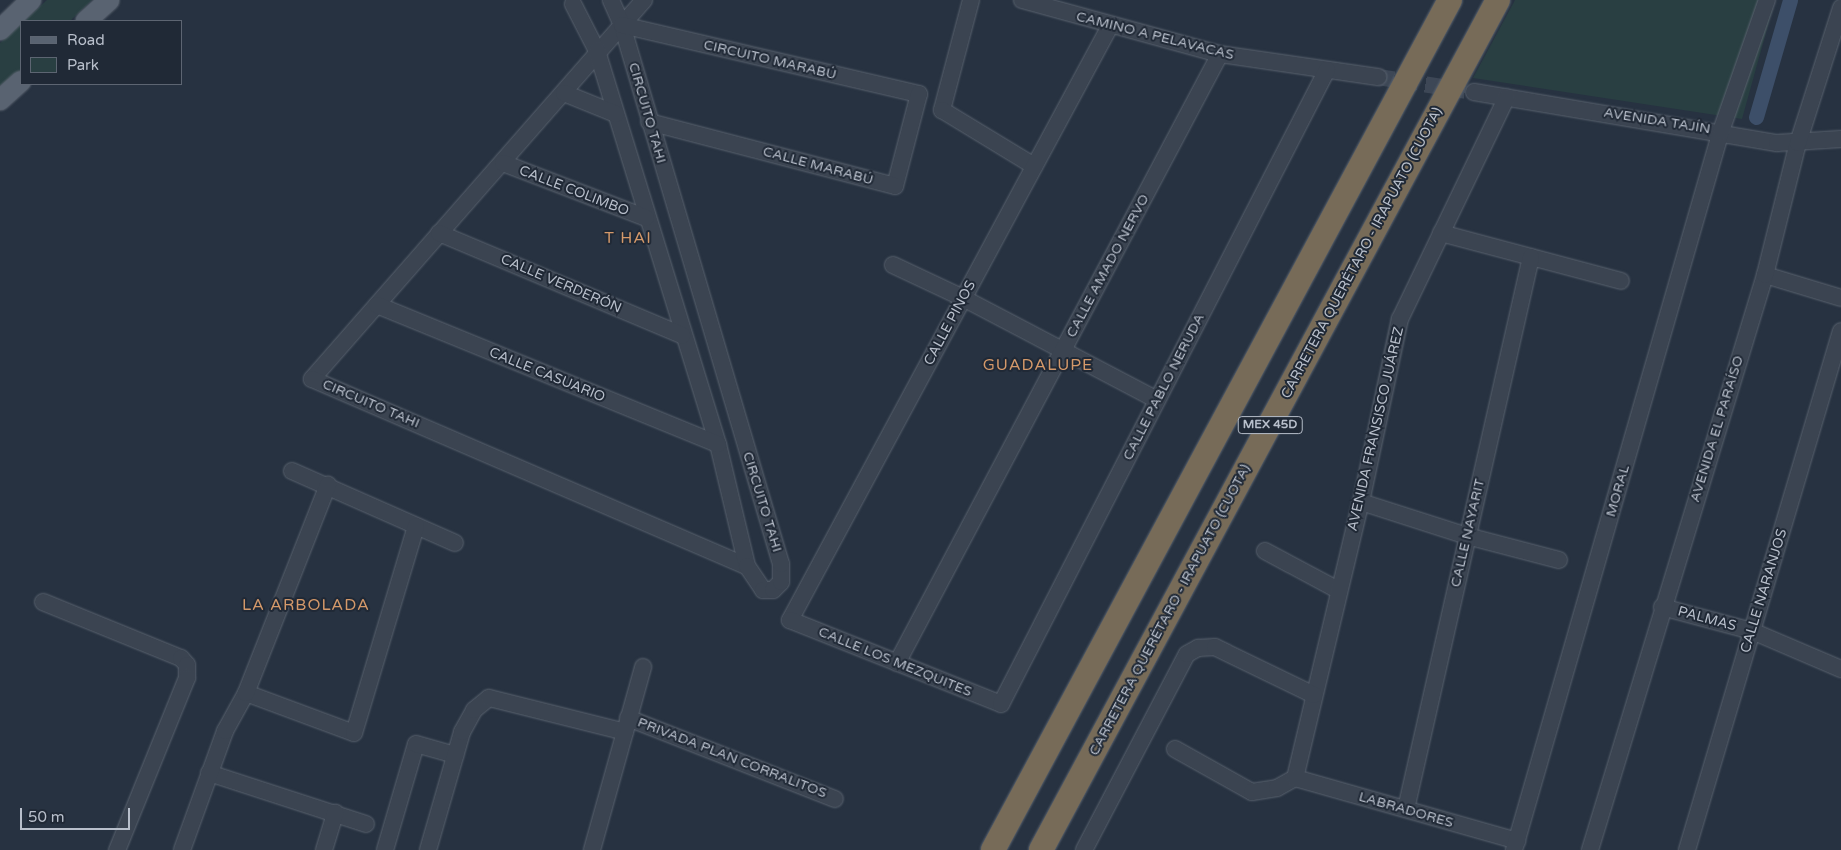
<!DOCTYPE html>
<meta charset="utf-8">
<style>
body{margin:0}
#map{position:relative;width:1841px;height:850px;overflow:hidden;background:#273241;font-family:"Varela Round",sans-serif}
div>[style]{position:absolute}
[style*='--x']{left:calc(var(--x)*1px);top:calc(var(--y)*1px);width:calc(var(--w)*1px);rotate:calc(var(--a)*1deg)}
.green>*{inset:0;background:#293f42}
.canal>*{height:15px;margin:-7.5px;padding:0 7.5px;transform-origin:7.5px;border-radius:7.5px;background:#3d4f69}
.minor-tunnel>*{height:16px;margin-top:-8px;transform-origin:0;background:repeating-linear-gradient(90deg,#3d4756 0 16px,transparent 0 24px)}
.roads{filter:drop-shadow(0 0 1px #59626e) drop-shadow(0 0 1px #59626e)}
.minor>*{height:16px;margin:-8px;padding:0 8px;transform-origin:8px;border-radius:8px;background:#3b4451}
.major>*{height:20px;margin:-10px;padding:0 10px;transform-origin:10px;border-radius:10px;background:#596371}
.highway>*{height:24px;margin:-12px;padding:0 12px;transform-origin:12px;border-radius:12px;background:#776b58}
span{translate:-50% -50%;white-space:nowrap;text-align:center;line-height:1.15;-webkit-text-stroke:4px #202936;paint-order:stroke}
.shield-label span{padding:1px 4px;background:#202936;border:1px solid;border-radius:4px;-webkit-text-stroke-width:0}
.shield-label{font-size:12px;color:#b8bfcb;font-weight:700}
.street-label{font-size:14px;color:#b8bfcb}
.quarter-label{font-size:16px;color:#d4996a;letter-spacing:1px}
.legend{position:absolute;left:20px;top:20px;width:162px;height:65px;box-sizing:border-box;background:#202936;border:1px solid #5d6572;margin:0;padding:6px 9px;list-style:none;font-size:15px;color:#b8bfcb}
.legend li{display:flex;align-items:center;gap:10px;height:25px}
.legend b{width:25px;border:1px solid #5d6572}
.scale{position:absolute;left:20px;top:808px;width:110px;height:22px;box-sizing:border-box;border:2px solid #b8bfcb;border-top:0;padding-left:6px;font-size:15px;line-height:18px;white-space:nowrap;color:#b8bfcb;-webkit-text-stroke:4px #202936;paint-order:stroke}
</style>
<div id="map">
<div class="green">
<i style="clip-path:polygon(47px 0,92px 0,70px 21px,24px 21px)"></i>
<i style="clip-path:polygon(1515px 0,1775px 0,1742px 119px,1473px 78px)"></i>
<i style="clip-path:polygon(21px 24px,21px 70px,0 91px,0 43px)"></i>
</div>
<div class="canal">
<i style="--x:1756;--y:117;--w:122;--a:-73.8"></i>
</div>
<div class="minor-tunnel">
<i style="--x:1378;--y:77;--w:97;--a:8.9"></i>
</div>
<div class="roads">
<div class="minor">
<i style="--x:644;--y:0;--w:504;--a:131.22"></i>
<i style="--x:312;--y:379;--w:473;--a:23.3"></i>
<i style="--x:971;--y:0;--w:114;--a:104.8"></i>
<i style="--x:942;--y:110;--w:108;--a:31.3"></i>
<i style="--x:1022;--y:0;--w:205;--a:15.3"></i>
<i style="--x:1220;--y:54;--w:160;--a:8.3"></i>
<i style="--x:573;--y:4;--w:53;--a:62.9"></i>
<i style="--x:597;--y:51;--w:411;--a:72.9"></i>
<i style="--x:718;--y:444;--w:125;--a:76.6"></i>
<i style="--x:747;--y:566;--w:29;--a:56"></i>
<i style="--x:763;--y:590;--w:10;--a:0"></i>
<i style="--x:773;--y:590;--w:11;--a:-45"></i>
<i style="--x:781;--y:582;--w:18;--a:-90"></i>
<i style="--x:781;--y:564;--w:562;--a:-106.44"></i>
<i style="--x:622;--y:25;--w:27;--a:-114"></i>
<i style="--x:622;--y:25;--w:305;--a:13.1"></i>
<i style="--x:919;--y:94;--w:95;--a:104.6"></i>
<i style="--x:895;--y:186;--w:254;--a:-165.4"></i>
<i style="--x:1110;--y:26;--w:675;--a:118.31"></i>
<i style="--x:790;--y:620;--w:227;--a:21.7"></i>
<i style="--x:1001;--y:704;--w:713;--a:-62.79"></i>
<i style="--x:1474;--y:92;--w:307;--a:9.6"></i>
<i style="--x:1777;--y:143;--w:64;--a:-3.6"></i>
<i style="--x:564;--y:93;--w:56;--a:22"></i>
<i style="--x:503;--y:163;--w:153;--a:21"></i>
<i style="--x:439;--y:233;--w:264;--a:22.8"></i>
<i style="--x:1441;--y:233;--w:186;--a:14.9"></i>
<i style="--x:893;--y:265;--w:77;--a:25.2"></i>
<i style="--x:963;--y:298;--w:219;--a:27.7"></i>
<i style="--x:1765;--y:275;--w:79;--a:16.8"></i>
<i style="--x:377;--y:305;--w:368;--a:22.2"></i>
<i style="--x:292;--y:471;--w:178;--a:23.8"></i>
<i style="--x:1361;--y:502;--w:111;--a:17.8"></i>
<i style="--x:1467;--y:536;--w:95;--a:14.6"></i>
<i style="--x:1265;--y:551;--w:83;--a:28.1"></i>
<i style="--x:43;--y:602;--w:149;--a:22.1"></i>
<i style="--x:181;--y:658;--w:9;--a:49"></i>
<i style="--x:187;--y:665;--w:13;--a:90"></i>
<i style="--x:187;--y:678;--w:186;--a:112.1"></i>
<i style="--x:1662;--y:607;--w:93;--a:14.9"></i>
<i style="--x:1752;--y:631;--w:97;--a:23.1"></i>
<i style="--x:897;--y:663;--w:689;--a:-62.06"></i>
<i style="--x:246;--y:693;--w:115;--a:20.3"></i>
<i style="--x:354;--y:733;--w:216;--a:-73.3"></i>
<i style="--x:628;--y:718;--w:222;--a:21.4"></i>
<i style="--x:1175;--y:749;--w:88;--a:29.2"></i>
<i style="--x:1252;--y:792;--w:25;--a:-9"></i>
<i style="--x:1277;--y:788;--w:21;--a:-29"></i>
<i style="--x:209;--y:773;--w:165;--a:18"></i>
<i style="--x:1295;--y:778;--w:284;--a:-76.6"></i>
<i style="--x:1361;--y:502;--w:187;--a:-78"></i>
<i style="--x:1400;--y:319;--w:246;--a:-64.3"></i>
<i style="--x:1295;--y:778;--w:231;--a:15.8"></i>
<i style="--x:1406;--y:809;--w:566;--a:-77.24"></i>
<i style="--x:182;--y:850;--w:127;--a:-70.1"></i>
<i style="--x:225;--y:731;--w:43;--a:-61.1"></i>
<i style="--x:246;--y:693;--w:224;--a:-68.5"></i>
<i style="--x:324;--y:850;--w:39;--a:-73"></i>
<i style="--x:385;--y:850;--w:110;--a:-73.7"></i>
<i style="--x:416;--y:744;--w:41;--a:15.8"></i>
<i style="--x:428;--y:850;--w:123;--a:-73.9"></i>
<i style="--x:462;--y:732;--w:25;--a:-61"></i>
<i style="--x:474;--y:710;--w:19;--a:-39"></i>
<i style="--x:489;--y:698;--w:140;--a:14"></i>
<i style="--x:592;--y:850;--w:190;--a:-74.4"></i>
<i style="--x:1084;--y:850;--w:221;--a:-62.3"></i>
<i style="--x:1187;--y:654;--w:13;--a:-29"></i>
<i style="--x:1198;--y:648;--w:17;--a:-3"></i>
<i style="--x:1215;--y:647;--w:110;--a:25.9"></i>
<i style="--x:1514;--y:850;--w:748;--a:-73.94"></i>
<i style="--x:1721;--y:131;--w:139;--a:-70.7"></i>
<i style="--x:1590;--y:850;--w:601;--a:-73.07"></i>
<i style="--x:1765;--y:275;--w:136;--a:-76"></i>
<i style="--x:1798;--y:143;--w:142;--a:-72.3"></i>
<i style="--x:1687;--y:850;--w:541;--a:-73.47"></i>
</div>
<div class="major">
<i style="--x:86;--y:21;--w:31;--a:-42"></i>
<i style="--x:0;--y:30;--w:43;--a:-44.1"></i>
<i style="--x:0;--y:100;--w:28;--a:-42"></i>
</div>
<div class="highway">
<i style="--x:993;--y:850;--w:965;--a:-61.74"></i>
<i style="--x:1041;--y:850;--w:965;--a:-61.74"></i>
</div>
</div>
<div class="shield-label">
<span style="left:1270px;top:425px">MEX 45D</span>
</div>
<div class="street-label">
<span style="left:1155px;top:36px;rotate:14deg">CAMINO A PELAVACAS</span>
<span style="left:770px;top:60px;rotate:13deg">CIRCUITO MARABÚ</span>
<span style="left:647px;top:113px;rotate:74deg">CIRCUITO TAHI</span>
<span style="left:1657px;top:121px;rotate:9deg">AVENIDA TAJÍN</span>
<span style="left:818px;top:166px;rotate:15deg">CALLE MARABÚ</span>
<span style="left:574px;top:191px;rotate:21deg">CALLE COLIMBO</span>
<span style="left:1362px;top:253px;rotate:-62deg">CARRETERA QUERÉTARO - IRAPUATO (CUOTA)</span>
<span style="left:1108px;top:266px;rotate:-62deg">CALLE AMADO NERVO</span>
<span style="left:561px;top:284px;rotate:23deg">CALLE VERDERÓN</span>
<span style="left:950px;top:323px;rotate:-62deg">CALLE PINOS</span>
<span style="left:547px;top:375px;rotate:22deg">CALLE CASUARIO</span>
<span style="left:1164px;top:387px;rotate:-63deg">CALLE PABLO NERUDA</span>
<span style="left:371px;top:404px;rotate:23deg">CIRCUITO TAHI</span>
<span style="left:1376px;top:429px;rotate:-77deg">AVENIDA FRANSISCO JUÁREZ</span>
<span style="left:1717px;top:429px;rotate:-73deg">AVENIDA EL PARAÍSO</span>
<span style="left:1618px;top:491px;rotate:-74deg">MORAL</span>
<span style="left:762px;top:502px;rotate:73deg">CIRCUITO TAHI</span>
<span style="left:1468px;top:533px;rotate:-77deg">CALLE NAYARIT</span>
<span style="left:1764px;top:591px;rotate:-73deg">CALLE NARANJOS</span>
<span style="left:1170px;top:610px;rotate:-62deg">CARRETERA QUERÉTARO - IRAPUATO (CUOTA)</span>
<span style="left:1707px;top:619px;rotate:15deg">PALMAS</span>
<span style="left:895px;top:662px;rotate:22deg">CALLE LOS MEZQUITES</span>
<span style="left:732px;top:758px;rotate:21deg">PRIVADA PLAN CORRALITOS</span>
<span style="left:1406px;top:810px;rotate:16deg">LABRADORES</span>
</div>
<div class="quarter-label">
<span style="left:628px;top:238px">T HAI</span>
<span style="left:1038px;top:365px">GUADALUPE</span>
<span style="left:306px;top:605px">LA ARBOLADA</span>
</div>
<ul class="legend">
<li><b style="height:6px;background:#596371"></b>Road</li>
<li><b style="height:14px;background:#293f42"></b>Park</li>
</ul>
<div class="scale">50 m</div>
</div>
